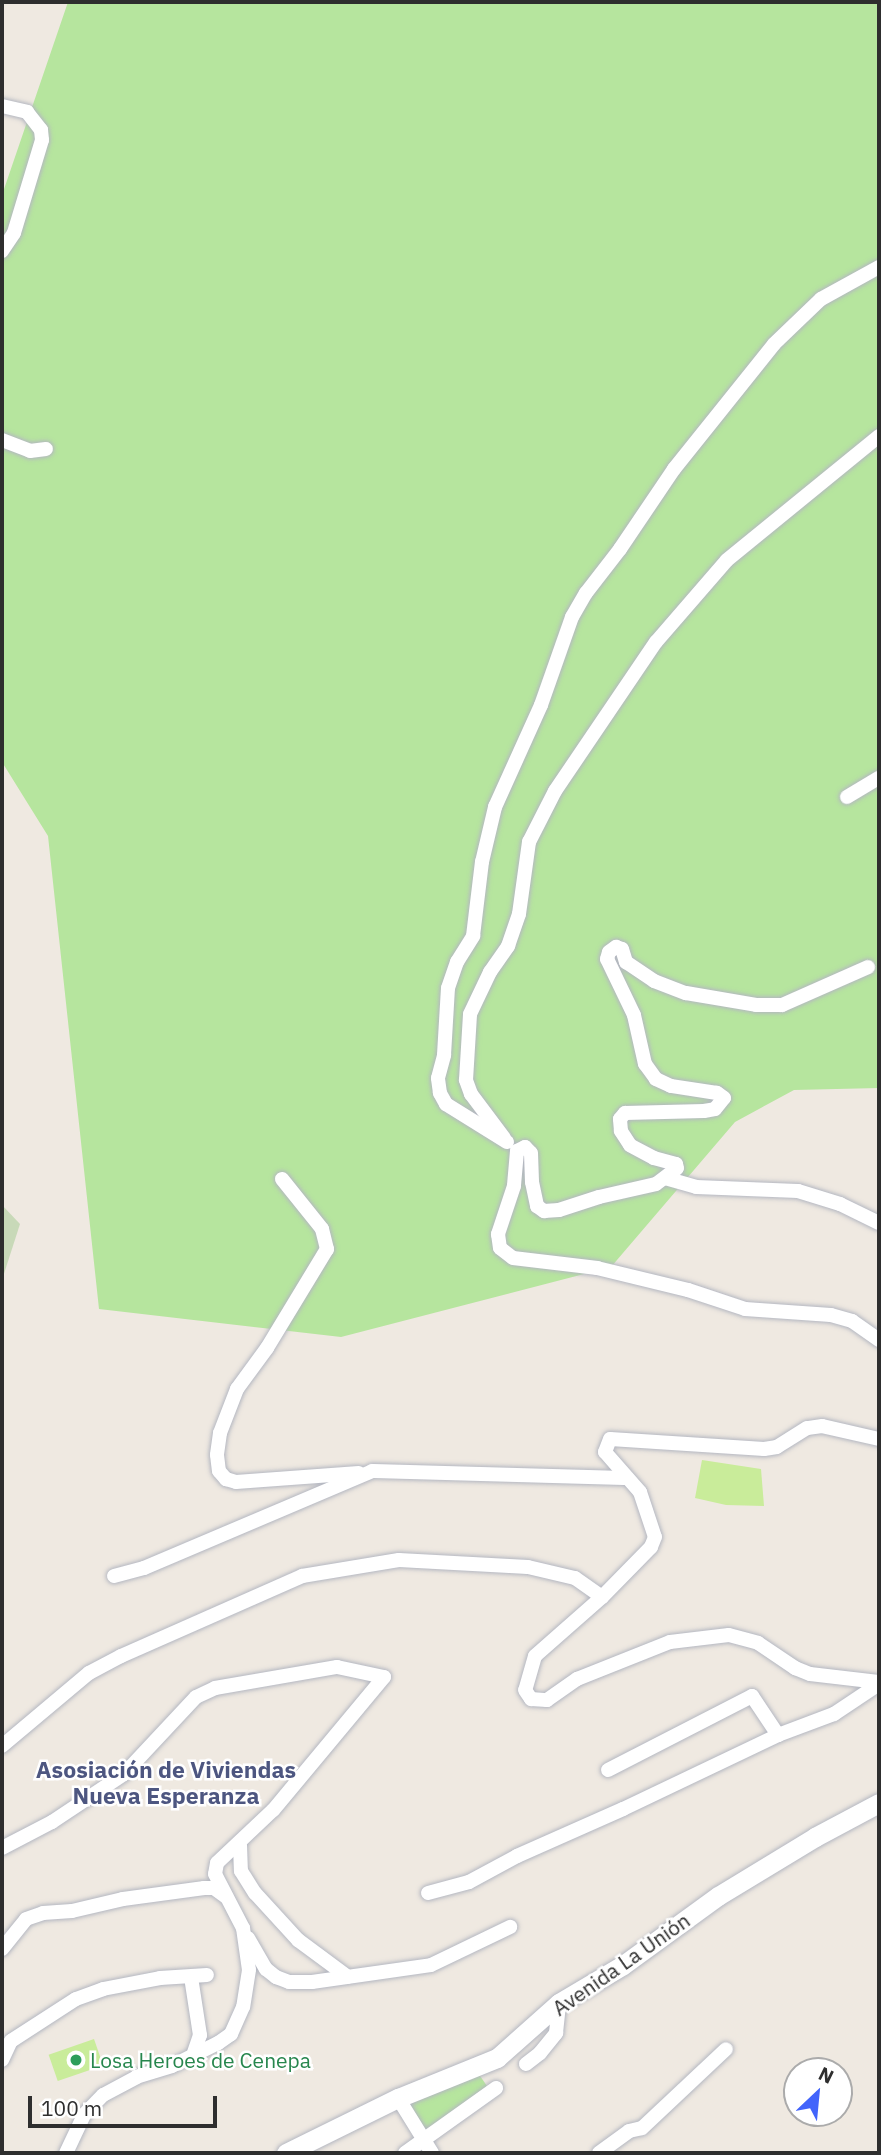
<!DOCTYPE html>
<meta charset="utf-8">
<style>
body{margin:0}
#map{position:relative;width:881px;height:2155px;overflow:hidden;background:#efe9e1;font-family:"IBM Plex Sans",sans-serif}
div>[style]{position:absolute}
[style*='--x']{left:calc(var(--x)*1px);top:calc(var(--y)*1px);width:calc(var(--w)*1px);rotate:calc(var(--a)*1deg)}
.green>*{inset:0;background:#b6e59e}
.cemetery>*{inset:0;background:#c8d9b8}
.pitch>*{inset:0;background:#c9ec9a;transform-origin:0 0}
.roads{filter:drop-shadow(0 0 2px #b4b7c1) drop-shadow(0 0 2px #b4b7c1)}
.street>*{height:14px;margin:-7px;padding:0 7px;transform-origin:7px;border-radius:7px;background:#fff}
.secondary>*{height:19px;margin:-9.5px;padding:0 9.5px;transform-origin:9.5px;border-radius:9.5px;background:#fff}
.dots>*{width:19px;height:19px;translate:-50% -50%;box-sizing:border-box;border:4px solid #fff;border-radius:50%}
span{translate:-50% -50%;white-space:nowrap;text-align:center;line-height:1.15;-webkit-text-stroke:5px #fff;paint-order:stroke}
.street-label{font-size:21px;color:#2e2e2e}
.leisure-label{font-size:21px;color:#27864d}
.left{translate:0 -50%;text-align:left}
.neighbourhood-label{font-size:23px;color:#4d5680;font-weight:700}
.frame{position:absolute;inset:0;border:4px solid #2e2e2e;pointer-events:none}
.north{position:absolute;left:783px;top:2057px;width:70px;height:70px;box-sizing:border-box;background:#fff;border:2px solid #ababab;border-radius:50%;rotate:26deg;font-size:19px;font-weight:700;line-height:28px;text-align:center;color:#2e2e2e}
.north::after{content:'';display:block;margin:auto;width:24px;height:32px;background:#4264fb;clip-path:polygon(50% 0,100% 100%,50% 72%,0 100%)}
.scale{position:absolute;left:28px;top:2096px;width:189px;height:32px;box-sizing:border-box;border:4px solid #2e2e2e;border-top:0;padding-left:9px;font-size:21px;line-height:24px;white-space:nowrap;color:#2e2e2e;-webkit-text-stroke:5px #fff;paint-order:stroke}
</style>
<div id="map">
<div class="green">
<i style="clip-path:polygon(68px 2px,879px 2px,879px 1088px,794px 1090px,735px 1122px,611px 1267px,341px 1337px,99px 1309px,48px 836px,2px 762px,2px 195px)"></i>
<i style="clip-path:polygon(478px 2073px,487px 2086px,423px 2133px,404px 2100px)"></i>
</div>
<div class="cemetery">
<i style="clip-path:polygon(2px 1205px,20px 1224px,2px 1280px)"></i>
</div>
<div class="pitch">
<i style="clip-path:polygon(702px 1460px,761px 1469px,764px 1506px,726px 1505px,695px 1498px)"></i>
<i style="left:94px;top:2039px;width:28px;height:48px;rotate:71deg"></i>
</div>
<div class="roads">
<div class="street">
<i style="--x:2;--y:106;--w:26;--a:13"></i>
<i style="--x:27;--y:112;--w:23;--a:52"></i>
<i style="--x:41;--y:130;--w:10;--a:84"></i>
<i style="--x:42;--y:140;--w:97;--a:106.8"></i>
<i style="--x:14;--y:233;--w:22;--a:124"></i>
<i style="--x:2;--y:440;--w:30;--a:21"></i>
<i style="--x:30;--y:451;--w:16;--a:-7"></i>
<i style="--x:847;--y:797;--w:37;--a:-31"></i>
<i style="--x:504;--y:1138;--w:55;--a:-126.9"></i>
<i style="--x:471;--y:1094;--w:15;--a:-110"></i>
<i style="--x:466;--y:1080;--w:66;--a:-86.5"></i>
<i style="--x:470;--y:1014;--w:47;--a:-64.5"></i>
<i style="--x:490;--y:972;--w:32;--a:-55"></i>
<i style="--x:508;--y:946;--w:34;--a:-71"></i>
<i style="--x:519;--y:914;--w:73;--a:-82.1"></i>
<i style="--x:529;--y:842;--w:57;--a:-63"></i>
<i style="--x:555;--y:791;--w:180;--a:-55.9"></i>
<i style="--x:656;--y:642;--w:108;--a:-49.1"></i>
<i style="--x:727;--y:560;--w:196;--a:-39.2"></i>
<i style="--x:507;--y:1142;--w:72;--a:-148.1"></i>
<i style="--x:446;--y:1104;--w:13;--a:-119"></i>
<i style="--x:440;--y:1093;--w:15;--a:-98"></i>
<i style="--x:438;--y:1078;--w:24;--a:-75"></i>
<i style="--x:444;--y:1055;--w:67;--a:-86.6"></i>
<i style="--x:448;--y:988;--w:28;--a:-71"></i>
<i style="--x:457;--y:962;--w:31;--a:-58"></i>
<i style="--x:473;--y:936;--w:75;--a:-83.1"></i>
<i style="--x:482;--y:862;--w:57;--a:-76.7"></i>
<i style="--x:495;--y:807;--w:112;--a:-65.7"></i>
<i style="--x:541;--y:705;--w:93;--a:-70.6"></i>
<i style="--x:572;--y:617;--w:28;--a:-60"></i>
<i style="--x:586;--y:593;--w:56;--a:-52.3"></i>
<i style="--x:620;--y:549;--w:97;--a:-56"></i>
<i style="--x:674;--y:469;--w:160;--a:-51.3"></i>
<i style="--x:774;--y:344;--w:65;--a:-43.8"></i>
<i style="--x:821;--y:299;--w:66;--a:-28.9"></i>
<i style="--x:517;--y:1151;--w:9;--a:-27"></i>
<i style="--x:525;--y:1147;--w:8;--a:45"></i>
<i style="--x:531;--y:1153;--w:29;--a:88"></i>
<i style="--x:532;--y:1182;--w:25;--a:78"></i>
<i style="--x:537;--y:1206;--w:9;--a:36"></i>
<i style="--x:544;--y:1211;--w:15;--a:-4"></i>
<i style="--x:559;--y:1210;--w:42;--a:-18"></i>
<i style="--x:599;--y:1197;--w:58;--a:-12.8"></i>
<i style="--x:656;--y:1184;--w:26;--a:-37"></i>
<i style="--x:677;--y:1168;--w:4;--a:-104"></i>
<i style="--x:676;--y:1164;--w:23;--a:-165"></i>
<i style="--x:654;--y:1158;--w:27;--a:-152"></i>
<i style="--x:630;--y:1145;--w:17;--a:-123"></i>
<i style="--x:621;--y:1131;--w:12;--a:-95"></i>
<i style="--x:620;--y:1119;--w:8;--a:-50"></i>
<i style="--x:625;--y:1113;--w:79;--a:-1.5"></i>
<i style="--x:704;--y:1111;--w:11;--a:-10"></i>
<i style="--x:715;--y:1109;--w:14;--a:-51"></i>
<i style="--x:724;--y:1098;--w:9;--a:-144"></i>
<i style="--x:717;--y:1093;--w:47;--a:-171.3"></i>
<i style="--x:671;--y:1086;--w:17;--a:-155"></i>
<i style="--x:656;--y:1079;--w:19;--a:-126"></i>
<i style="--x:645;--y:1064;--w:50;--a:-102.7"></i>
<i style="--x:634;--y:1015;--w:62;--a:-115.7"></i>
<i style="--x:607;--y:959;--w:7;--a:-74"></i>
<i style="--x:609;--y:952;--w:9;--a:-36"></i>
<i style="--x:616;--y:947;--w:6;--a:18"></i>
<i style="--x:622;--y:949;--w:14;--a:73"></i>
<i style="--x:626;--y:962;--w:34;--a:34"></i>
<i style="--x:654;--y:981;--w:34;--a:21"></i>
<i style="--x:686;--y:993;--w:71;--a:9.7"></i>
<i style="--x:756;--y:1005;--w:26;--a:0"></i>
<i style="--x:782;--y:1005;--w:94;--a:-23.8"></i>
<i style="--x:517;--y:1151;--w:35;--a:95"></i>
<i style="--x:514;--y:1186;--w:51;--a:108.4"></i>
<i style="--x:498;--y:1234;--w:14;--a:82"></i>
<i style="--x:500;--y:1248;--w:16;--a:38"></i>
<i style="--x:513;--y:1258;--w:85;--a:6.8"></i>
<i style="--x:597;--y:1268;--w:94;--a:13.6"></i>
<i style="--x:688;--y:1290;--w:60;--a:18.4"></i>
<i style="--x:745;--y:1309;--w:86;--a:4"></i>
<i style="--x:831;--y:1315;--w:22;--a:16"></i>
<i style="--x:852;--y:1321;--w:33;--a:35"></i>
<i style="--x:665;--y:1178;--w:32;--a:16"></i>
<i style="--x:696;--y:1187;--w:102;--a:2.2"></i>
<i style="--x:798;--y:1191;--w:44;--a:17.2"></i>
<i style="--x:840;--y:1204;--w:43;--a:26"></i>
<i style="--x:282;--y:1179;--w:64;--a:51.3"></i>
<i style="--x:322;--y:1229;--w:21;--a:76"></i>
<i style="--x:327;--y:1249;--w:116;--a:121.2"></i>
<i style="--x:267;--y:1348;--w:51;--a:126.2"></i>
<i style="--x:237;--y:1389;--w:47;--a:111.1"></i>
<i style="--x:220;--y:1433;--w:22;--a:98"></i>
<i style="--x:217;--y:1455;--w:16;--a:83"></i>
<i style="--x:219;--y:1471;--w:11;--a:49"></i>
<i style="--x:226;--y:1479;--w:10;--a:17"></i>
<i style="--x:236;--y:1482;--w:123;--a:-4.2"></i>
<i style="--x:879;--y:1439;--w:58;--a:-167.2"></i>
<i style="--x:822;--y:1426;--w:15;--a:172"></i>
<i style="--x:807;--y:1428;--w:36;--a:148"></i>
<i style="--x:777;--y:1447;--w:13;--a:171"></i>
<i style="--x:764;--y:1449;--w:154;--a:-176.3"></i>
<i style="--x:610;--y:1439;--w:14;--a:111"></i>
<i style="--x:605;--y:1452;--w:53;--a:48.8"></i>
<i style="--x:640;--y:1492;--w:47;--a:71.6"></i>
<i style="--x:655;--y:1537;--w:11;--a:112"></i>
<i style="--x:651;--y:1547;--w:70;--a:134.4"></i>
<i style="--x:602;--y:1597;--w:89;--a:138.6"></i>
<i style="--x:535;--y:1656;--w:35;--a:106"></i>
<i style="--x:525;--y:1690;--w:11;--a:56"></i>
<i style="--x:531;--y:1699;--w:16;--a:4"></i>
<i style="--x:547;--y:1700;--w:37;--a:-35"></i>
<i style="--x:577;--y:1679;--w:100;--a:-21.7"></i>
<i style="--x:670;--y:1642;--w:59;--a:-6.8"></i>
<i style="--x:729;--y:1635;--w:30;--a:15"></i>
<i style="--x:758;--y:1643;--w:45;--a:34"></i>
<i style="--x:795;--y:1668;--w:16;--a:22"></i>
<i style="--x:810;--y:1674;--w:69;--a:6.6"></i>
<i style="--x:114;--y:1576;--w:31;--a:-15"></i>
<i style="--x:144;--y:1568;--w:248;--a:-23"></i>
<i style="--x:372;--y:1471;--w:254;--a:1.6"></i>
<i style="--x:2;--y:1746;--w:114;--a:-40"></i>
<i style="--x:89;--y:1673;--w:36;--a:-28"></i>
<i style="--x:121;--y:1656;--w:198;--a:-23.8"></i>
<i style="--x:302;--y:1576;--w:98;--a:-9.4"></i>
<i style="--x:399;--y:1560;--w:129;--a:3.1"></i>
<i style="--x:528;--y:1567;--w:48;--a:13.2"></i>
<i style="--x:575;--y:1578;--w:33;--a:35"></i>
<i style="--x:608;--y:1770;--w:162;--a:-27.2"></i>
<i style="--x:752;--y:1696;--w:47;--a:56.3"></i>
<i style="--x:240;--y:1845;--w:26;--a:88"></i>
<i style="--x:241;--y:1871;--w:26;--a:58"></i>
<i style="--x:255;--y:1893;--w:64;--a:47.5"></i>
<i style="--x:298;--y:1940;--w:62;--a:36.5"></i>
<i style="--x:2;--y:1848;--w:56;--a:-27.5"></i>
<i style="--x:52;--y:1822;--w:87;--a:-33.7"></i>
<i style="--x:124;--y:1774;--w:105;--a:-46.9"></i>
<i style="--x:196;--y:1697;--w:21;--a:-25"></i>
<i style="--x:215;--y:1688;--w:124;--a:-9.8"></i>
<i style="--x:337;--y:1667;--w:48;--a:12"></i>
<i style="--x:384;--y:1677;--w:173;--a:129.8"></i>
<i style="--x:273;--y:1810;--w:77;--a:136.6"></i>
<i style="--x:217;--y:1863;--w:11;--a:100"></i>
<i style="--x:215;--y:1874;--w:61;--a:62.6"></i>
<i style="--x:243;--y:1928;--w:42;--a:81.9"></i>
<i style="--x:249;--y:1970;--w:37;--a:99"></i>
<i style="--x:243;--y:2007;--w:30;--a:114"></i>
<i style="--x:231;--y:2034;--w:16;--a:145"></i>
<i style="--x:218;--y:2043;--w:51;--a:153.4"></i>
<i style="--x:172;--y:2066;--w:37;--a:163"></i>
<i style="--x:137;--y:2077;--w:38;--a:152"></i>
<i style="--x:103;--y:2095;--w:28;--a:134"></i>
<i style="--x:84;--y:2115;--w:42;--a:115.3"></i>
<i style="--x:428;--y:1893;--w:42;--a:-15"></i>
<i style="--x:469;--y:1882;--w:55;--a:-28.4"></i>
<i style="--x:517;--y:1856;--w:116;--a:-23.9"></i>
<i style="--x:623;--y:1809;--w:172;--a:-25.5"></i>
<i style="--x:778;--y:1735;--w:60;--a:-20.6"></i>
<i style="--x:834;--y:1714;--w:54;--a:-33.7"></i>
<i style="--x:248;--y:1938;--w:36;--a:60"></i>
<i style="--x:266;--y:1969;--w:13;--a:39"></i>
<i style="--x:276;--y:1977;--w:14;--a:21"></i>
<i style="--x:289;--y:1982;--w:23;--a:0"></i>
<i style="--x:312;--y:1982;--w:120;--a:-8.1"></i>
<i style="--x:431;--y:1965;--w:88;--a:-25.7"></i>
<i style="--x:2;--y:1949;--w:38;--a:-51"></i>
<i style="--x:26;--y:1919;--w:18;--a:-19"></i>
<i style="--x:43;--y:1913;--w:29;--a:-4"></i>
<i style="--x:72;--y:1911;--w:52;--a:-13.2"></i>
<i style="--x:123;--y:1899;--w:82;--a:-7.7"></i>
<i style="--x:204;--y:1888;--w:10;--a:0"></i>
<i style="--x:214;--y:1888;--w:14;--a:36"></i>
<i style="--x:191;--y:1977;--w:59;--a:81.2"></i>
<i style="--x:200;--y:2035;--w:18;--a:109"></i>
<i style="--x:2;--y:2060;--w:21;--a:-65"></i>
<i style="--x:11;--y:2041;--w:77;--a:-32.9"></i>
<i style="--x:76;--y:1999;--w:29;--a:-20"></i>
<i style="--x:103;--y:1989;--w:58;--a:-10.9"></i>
<i style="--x:160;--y:1978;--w:47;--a:-3.7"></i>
<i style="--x:526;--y:2064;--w:18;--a:-38"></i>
<i style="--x:540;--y:2053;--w:26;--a:-51"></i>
<i style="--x:556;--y:2033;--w:30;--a:-84"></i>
<i style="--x:398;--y:2098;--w:65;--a:58.3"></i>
<i style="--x:405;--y:2153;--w:112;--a:-35.5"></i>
<i style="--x:599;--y:2153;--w:37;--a:-36"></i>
<i style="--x:629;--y:2131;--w:13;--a:-13"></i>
<i style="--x:642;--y:2128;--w:115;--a:-43.2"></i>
</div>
<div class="secondary">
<i style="--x:286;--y:2153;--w:125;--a:-26.2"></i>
<i style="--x:398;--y:2098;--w:107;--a:-22"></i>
<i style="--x:497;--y:2058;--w:83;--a:-41.6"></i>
<i style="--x:559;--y:2003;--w:74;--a:-30.7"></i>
<i style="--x:623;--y:1965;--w:117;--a:-36"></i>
<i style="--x:718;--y:1896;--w:114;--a:-31.3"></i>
<i style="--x:815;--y:1837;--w:72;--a:-28"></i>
</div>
</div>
<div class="dots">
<i style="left:76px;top:2060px;background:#2e9e5b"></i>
</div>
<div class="street-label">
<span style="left:621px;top:1964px;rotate:-35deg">Avenida La Unión</span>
</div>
<div class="leisure-label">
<span class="left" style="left:90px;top:2060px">Losa Heroes de Cenepa</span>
</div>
<div class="neighbourhood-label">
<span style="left:166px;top:1782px">Asosiación de Viviendas<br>Nueva Esperanza</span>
</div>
<div class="frame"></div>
<div class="north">N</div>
<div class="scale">100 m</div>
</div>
